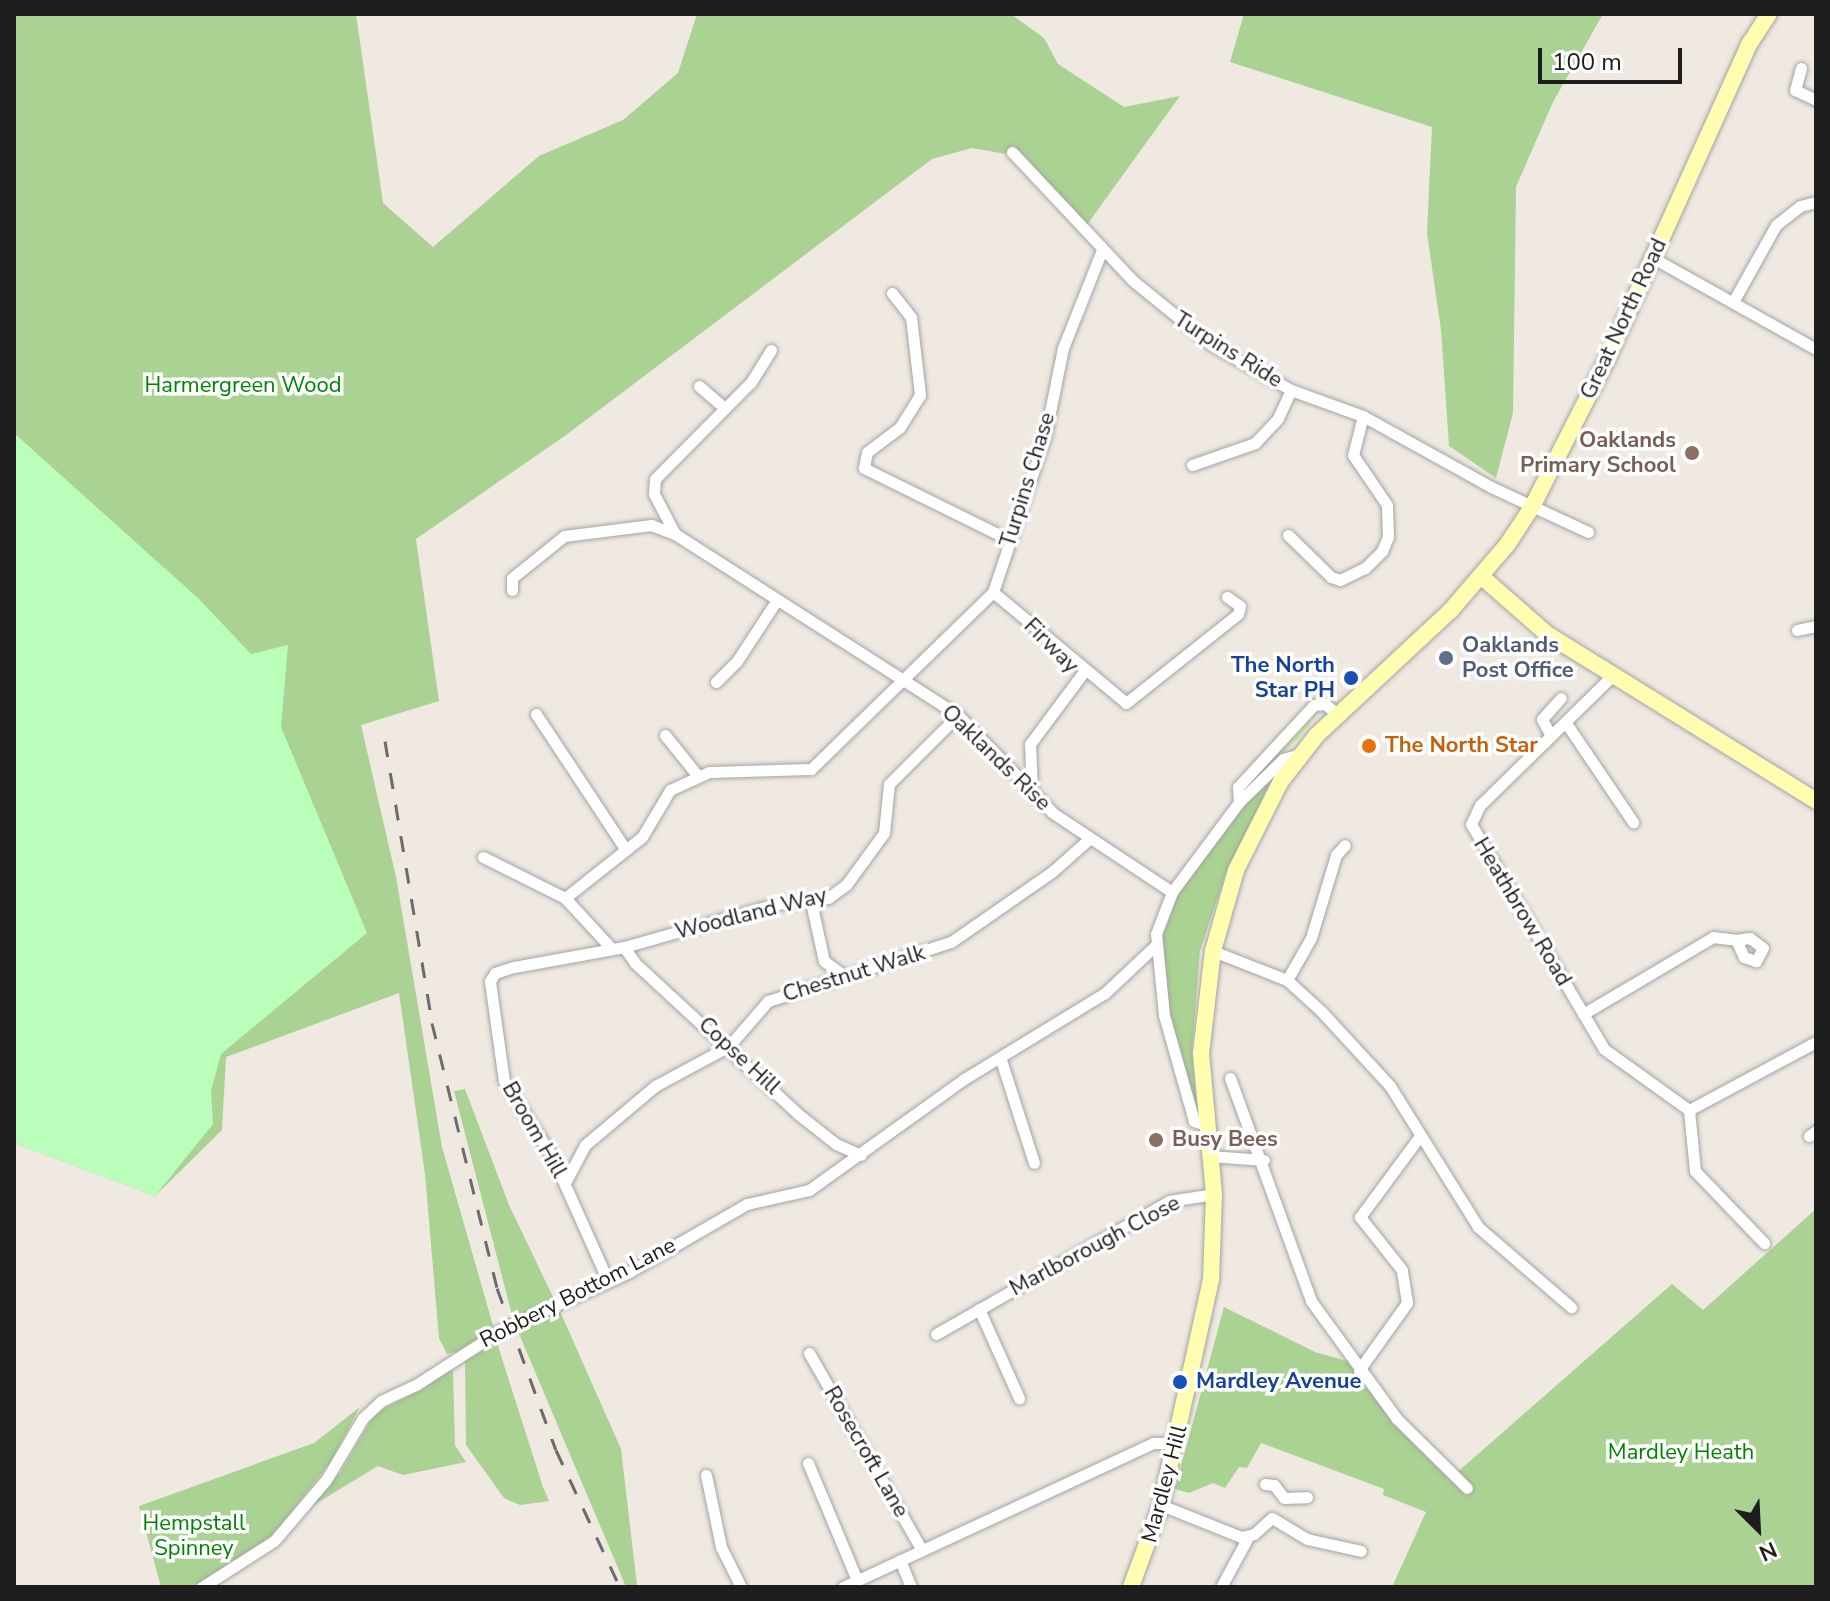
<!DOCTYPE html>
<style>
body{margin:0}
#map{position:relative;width:1830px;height:1601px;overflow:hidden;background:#efe9e1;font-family:"Nunito Sans",sans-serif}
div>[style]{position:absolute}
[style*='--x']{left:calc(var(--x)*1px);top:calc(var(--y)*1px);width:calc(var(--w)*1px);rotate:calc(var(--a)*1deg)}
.grass>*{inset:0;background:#cdeea2}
.forest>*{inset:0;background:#aad292}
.park>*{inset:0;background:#b9feba}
.roads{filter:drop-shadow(0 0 2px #a4a4a4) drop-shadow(0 0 2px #a4a4a4)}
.street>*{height:11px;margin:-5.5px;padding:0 5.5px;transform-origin:5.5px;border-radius:5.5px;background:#fff}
.secondary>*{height:16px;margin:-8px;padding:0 8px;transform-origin:8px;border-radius:8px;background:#fffdb0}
.rail>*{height:3px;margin-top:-1.5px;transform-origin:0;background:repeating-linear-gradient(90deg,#6b6b6b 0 16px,transparent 0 32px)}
.dots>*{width:22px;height:22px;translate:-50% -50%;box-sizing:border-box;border:4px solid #fff;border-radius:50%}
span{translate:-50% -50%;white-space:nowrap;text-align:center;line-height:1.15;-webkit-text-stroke:7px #fff;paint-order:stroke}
.street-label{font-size:22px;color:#1d1d1d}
.park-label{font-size:22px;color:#028303}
.education-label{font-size:22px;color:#785e54;font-weight:700}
.right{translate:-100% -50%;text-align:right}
.left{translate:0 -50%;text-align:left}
.service-label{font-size:22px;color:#4e5e75;font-weight:700}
.transit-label{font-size:22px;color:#164399;font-weight:700}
.food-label{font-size:22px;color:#c56008;font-weight:700}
.frame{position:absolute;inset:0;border:16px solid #1d1d1d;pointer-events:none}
.north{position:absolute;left:1718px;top:1489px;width:80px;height:80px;-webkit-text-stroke:6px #fff;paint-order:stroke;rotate:156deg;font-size:22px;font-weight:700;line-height:32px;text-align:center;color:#1d1d1d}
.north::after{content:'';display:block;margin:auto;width:28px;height:36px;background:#1d1d1d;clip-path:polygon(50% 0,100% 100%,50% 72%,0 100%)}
.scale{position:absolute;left:1538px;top:48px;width:144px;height:36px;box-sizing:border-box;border:4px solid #1d1d1d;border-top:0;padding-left:10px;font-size:24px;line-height:28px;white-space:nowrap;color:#1d1d1d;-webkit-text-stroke:6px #fff;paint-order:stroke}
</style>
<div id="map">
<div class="grass">
<i style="clip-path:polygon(1321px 708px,1299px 738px,1247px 784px,1317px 709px)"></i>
</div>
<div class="forest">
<i style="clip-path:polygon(14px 14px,356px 14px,383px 203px,433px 247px,539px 156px,623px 120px,678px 73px,697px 14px,1011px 14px,1044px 38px,1058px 64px,1124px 107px,1180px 96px,1086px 226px,1019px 150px,1012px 155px,972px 148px,932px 159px,566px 435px,416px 539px,439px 701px,361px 725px,396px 877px,442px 1147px,494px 1329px,456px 1352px,447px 1354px,439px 1338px,425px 1174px,399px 993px,226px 1057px,222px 1130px,155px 1196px,14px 1143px)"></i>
<i style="clip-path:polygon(1244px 14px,1603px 14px,1553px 102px,1516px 187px,1513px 413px,1496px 478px,1449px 446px,1441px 330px,1427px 233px,1432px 127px,1230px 62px)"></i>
<i style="clip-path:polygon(1262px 783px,1271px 787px,1227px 870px,1200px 951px,1192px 1051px,1197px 1113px,1169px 1019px,1160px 936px,1177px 893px,1244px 798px)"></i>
<i style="clip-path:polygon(465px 1089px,509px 1205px,554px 1299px,513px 1319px,454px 1091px)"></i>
<i style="clip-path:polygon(1816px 1209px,1816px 1587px,1392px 1587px,1426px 1512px,1383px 1495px,1384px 1489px,1261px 1443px,1247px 1468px,1239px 1467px,1225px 1488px,1213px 1483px,1189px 1493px,1175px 1489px,1224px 1307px,1315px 1352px,1347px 1361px,1391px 1416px,1453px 1476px,1672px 1284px,1703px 1310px)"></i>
<i style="clip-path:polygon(559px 1309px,621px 1449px,637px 1585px,633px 1587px,626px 1587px,517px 1329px)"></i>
<i style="clip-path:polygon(497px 1343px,543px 1487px,549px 1501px,520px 1505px,504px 1498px,466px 1445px,465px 1361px)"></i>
<i style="clip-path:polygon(445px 1371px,453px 1371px,455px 1445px,466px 1462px,403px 1475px,378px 1466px,302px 1512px,340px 1473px,375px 1413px,425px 1388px)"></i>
<i style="clip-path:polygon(360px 1407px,330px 1463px,269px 1540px,192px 1587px,161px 1587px,139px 1506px,314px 1443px)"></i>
</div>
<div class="park">
<i style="clip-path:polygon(14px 433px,199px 599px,251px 654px,288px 645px,281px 727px,367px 933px,221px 1054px,211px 1091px,213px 1124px,155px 1196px,14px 1143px)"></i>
</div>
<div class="roads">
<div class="street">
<i style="--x:1801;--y:68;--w:23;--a:105"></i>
<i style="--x:1795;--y:90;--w:23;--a:25"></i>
<i style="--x:1012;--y:152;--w:175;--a:46.8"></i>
<i style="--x:1132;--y:280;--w:103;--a:39.1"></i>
<i style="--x:1212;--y:345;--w:91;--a:29.7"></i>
<i style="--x:1291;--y:390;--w:77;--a:19.9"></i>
<i style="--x:1363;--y:416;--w:146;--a:29"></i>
<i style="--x:1491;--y:487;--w:107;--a:24.9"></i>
<i style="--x:1653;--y:258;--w:187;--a:29.2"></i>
<i style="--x:892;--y:293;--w:31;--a:52"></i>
<i style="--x:911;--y:317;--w:79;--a:83.4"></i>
<i style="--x:920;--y:395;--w:39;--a:122"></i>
<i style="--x:899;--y:428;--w:40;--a:143"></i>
<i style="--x:867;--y:452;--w:16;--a:101"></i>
<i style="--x:864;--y:468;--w:163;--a:26.3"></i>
<i style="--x:1733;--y:302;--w:88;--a:-60.8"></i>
<i style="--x:1776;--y:225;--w:31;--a:-38"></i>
<i style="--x:1800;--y:206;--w:16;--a:-14"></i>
<i style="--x:771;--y:350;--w:39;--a:122"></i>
<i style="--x:750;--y:383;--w:135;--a:134.7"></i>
<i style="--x:655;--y:479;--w:15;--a:94"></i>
<i style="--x:654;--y:494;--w:45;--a:62.3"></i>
<i style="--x:675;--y:534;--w:336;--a:32.6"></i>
<i style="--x:958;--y:715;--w:136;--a:45.9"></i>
<i style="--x:1053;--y:813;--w:143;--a:33.6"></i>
<i style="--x:699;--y:386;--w:30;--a:41"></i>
<i style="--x:1192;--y:465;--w:67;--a:-19.2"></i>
<i style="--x:1255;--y:443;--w:34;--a:-47"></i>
<i style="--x:1278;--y:418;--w:31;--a:-65"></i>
<i style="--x:1288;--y:535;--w:60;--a:44.3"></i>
<i style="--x:1331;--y:577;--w:9;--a:18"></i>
<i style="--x:1340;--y:580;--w:28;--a:-26"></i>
<i style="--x:1365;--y:568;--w:24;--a:-45"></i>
<i style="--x:1382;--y:551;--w:15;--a:-67"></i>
<i style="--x:1388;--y:537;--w:32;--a:-92"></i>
<i style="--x:1387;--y:505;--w:60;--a:-124.2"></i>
<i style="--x:1353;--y:455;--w:40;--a:-75.6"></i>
<i style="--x:512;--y:590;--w:12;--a:-90"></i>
<i style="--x:512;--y:578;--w:67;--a:-38.9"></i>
<i style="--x:564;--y:536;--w:88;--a:-7.2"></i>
<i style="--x:651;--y:525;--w:25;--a:21"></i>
<i style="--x:993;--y:592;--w:173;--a:39.8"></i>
<i style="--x:1126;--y:703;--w:143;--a:-38.5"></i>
<i style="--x:1238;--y:614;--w:8;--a:-76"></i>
<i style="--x:1240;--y:606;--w:16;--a:-145"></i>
<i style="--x:1797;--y:630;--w:19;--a:-12"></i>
<i style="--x:1614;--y:674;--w:187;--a:135.6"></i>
<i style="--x:1480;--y:805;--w:21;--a:115"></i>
<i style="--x:1471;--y:824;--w:261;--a:59.4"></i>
<i style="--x:1604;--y:1049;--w:105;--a:35.7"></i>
<i style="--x:716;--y:682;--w:30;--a:-45"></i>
<i style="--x:737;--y:661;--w:69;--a:-56.8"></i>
<i style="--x:536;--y:714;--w:163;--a:56.5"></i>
<i style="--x:1566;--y:723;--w:120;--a:55.9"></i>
<i style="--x:665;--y:735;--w:51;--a:51.3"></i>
<i style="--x:1551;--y:736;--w:19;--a:-118"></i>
<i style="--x:1542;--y:719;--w:28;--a:-48"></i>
<i style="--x:1032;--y:791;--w:47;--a:-92.4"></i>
<i style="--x:1030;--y:744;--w:89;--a:-53.3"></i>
<i style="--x:1239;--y:802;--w:15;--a:-94"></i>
<i style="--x:1238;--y:787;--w:112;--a:-47.2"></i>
<i style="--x:1314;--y:705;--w:11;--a:-5"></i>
<i style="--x:1325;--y:704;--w:16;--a:40"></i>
<i style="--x:483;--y:857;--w:92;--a:26.6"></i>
<i style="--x:811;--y:902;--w:60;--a:77.6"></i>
<i style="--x:824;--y:961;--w:24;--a:36"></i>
<i style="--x:1750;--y:938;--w:16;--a:38"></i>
<i style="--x:1763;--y:948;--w:15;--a:118"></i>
<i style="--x:1756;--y:961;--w:13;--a:-162"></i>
<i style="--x:1744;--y:957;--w:19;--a:-115"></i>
<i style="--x:1736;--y:940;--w:14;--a:-8"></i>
<i style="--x:624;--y:947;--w:19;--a:55"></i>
<i style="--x:635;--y:963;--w:222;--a:42.8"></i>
<i style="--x:798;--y:1114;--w:48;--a:38.3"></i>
<i style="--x:836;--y:1144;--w:27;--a:24"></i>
<i style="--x:611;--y:948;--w:68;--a:-132.6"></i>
<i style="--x:565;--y:898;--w:98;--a:-38.4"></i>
<i style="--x:642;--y:837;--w:55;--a:-59.2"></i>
<i style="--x:670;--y:790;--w:43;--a:-24.8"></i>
<i style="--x:709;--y:772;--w:102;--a:-1.7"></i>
<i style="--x:811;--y:769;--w:254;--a:-44.2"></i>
<i style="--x:993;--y:592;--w:163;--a:-71.5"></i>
<i style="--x:1045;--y:437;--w:91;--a:-78.6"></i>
<i style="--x:1063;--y:348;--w:105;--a:-68.3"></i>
<i style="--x:1213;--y:951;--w:79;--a:21.4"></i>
<i style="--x:1287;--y:980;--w:46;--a:42.4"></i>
<i style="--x:1321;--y:1011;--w:102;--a:47.4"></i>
<i style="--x:1390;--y:1086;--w:166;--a:58"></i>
<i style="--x:1478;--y:1227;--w:123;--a:40.7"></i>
<i style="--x:1287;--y:980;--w:48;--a:-60.3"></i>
<i style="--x:1311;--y:938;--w:87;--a:-73.2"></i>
<i style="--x:1336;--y:855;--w:13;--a:-48"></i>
<i style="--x:1583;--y:1014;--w:151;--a:-30.6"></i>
<i style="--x:1713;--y:937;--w:23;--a:7"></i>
<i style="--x:1001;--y:1060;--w:108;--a:72.2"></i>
<i style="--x:1230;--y:1078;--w:237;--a:70"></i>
<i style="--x:1311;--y:1301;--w:146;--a:53.9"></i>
<i style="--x:1397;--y:1419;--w:98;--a:44.6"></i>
<i style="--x:1689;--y:1110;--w:61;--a:84.4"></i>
<i style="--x:1695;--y:1171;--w:100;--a:46.2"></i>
<i style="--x:1689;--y:1110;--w:144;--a:-28.2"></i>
<i style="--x:1206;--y:1125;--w:13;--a:-162"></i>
<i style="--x:1194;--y:1121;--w:110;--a:-105.8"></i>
<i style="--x:1164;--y:1015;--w:81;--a:-95.6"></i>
<i style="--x:1156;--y:934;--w:45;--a:-69.1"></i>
<i style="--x:1172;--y:892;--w:112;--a:-53.3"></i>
<i style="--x:1239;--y:802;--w:62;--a:-44.3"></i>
<i style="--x:1283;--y:759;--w:19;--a:-16"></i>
<i style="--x:1809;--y:1136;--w:9;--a:-36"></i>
<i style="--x:1210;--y:1156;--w:54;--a:4.2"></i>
<i style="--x:565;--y:1183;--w:43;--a:-62.2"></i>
<i style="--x:585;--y:1145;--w:92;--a:-40.1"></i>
<i style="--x:655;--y:1086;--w:84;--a:-28.4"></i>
<i style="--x:729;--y:1046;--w:60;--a:-49.1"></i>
<i style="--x:768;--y:1001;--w:192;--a:-17.9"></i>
<i style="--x:951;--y:942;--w:124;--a:-34.8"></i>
<i style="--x:1053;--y:871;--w:48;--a:-41.6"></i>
<i style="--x:608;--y:1281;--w:137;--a:-114.1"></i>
<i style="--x:552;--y:1156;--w:89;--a:-122.6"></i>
<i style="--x:504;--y:1081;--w:101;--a:-98"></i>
<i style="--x:490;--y:981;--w:9;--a:-58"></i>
<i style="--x:495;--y:973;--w:20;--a:-18"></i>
<i style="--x:514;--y:967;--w:112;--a:-10.3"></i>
<i style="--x:624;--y:947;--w:158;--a:-15.8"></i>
<i style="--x:776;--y:904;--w:52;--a:-6.6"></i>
<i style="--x:828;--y:898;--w:22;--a:-36"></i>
<i style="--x:846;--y:885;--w:64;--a:-53.8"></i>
<i style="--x:884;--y:833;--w:49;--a:-84.2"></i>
<i style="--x:889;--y:784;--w:98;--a:-45"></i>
<i style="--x:979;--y:1309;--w:98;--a:65.8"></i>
<i style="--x:936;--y:1334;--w:268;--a:-29.7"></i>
<i style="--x:1169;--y:1201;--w:46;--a:-8.8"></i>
<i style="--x:809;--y:1353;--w:227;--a:60.2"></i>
<i style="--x:1359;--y:1370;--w:82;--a:-54.4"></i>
<i style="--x:1407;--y:1303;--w:33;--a:-99"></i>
<i style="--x:1402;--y:1270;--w:68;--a:-128.4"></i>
<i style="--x:1360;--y:1217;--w:101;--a:-53.5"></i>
<i style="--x:808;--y:1463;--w:127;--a:67.3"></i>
<i style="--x:706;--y:1475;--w:74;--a:78.2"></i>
<i style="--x:721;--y:1547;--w:45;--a:63.4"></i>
<i style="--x:1265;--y:1484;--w:9;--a:6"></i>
<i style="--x:1274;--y:1485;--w:16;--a:52"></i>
<i style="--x:1284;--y:1498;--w:23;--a:-2"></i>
<i style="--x:1161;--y:1505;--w:86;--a:21.8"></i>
<i style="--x:1241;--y:1537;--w:13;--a:-13"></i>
<i style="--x:1254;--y:1534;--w:24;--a:-42"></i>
<i style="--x:1272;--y:1518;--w:41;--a:31"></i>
<i style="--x:1307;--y:1539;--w:55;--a:12.5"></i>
<i style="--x:900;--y:1560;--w:29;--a:68"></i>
<i style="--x:202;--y:1587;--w:85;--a:-32.6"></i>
<i style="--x:274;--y:1541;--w:80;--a:-49.6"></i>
<i style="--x:326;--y:1480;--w:72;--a:-59.2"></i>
<i style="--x:363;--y:1418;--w:25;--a:-43"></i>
<i style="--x:381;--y:1401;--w:38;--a:-25"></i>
<i style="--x:416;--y:1385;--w:103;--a:-32.8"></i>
<i style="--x:503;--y:1329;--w:138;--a:-24.3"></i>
<i style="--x:629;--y:1272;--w:136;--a:-30"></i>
<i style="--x:747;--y:1204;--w:64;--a:-12.7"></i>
<i style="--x:809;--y:1190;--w:191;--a:-35.6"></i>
<i style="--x:964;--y:1079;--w:165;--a:-31.4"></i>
<i style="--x:1105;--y:993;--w:70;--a:-43.3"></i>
<i style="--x:843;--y:1587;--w:342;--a:-24.9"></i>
<i style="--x:1153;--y:1443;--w:24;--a:0"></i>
<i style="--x:1221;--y:1587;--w:57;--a:-61.6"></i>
</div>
<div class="secondary">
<i style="--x:1482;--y:577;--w:86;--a:41.2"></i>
<i style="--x:1547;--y:634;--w:317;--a:31.8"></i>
<i style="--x:1131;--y:1587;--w:87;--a:-69.9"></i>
<i style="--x:1161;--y:1505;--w:230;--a:-77.5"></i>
<i style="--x:1211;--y:1280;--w:86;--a:-88"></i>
<i style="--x:1214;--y:1194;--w:141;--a:-95.3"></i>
<i style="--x:1201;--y:1054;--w:104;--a:-83.4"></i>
<i style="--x:1213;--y:951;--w:84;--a:-74.1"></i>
<i style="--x:1236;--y:870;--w:100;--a:-63.2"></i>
<i style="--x:1281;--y:781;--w:58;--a:-52"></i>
<i style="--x:1317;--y:735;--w:183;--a:-43"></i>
<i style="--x:1451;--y:610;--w:86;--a:-49.3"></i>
<i style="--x:1507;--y:545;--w:45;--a:-56.7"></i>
<i style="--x:1532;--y:507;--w:168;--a:-63.1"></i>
<i style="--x:1608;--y:357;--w:345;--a:-65.7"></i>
<i style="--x:1750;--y:43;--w:35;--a:-57"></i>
</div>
</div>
<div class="rail">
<i style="--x:385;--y:741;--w:286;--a:80.5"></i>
<i style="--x:432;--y:1023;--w:273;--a:76.2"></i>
<i style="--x:497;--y:1288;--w:172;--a:70"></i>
<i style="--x:556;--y:1450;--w:151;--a:65"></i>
</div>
<div class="dots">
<i style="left:1692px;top:453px;background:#8d6e63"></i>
<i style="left:1446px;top:658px;background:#5c6f8a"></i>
<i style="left:1351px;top:678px;background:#1a4fb4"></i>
<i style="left:1369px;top:746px;background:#e8710a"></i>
<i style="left:1156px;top:1140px;background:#8d6e63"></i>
<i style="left:1180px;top:1382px;background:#1a4fb4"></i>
</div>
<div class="street-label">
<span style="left:1624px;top:319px;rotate:-65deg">Great North Road</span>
<span style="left:1228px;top:350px;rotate:32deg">Turpins Ride</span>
<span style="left:1028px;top:480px;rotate:-73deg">Turpins Chase</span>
<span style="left:1051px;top:646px;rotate:45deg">Firway</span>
<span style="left:996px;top:758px;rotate:44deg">Oaklands Rise</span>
<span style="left:1522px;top:912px;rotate:59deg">Heathbrow Road</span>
<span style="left:751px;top:914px;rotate:-14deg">Woodland Way</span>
<span style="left:854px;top:974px;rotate:-17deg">Chestnut Walk</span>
<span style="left:739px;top:1056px;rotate:43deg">Copse Hill</span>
<span style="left:534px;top:1130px;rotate:60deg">Broom Hill</span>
<span style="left:1095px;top:1246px;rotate:-28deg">Marlborough Close</span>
<span style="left:578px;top:1293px;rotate:-27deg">Robbery Bottom Lane</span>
<span style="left:866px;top:1452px;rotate:60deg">Rosecroft Lane</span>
<span style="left:1165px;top:1484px;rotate:-75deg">Mardley Hill</span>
</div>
<div class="park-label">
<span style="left:243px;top:386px">Harmergreen Wood</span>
<span style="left:1681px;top:1453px">Mardley Heath</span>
<span style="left:194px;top:1536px">Hempstall<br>Spinney</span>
</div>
<div class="education-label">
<span class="right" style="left:1676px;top:453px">Oaklands<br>Primary School</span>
<span class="left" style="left:1172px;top:1140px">Busy Bees</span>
</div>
<div class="service-label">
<span class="left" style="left:1462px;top:658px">Oaklands<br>Post Office</span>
</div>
<div class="transit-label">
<span class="right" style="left:1335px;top:678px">The North<br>Star PH</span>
<span class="left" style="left:1196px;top:1382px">Mardley Avenue</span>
</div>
<div class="food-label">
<span class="left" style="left:1385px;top:746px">The North Star</span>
</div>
<div class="frame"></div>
<div class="north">N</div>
<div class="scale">100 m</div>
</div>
